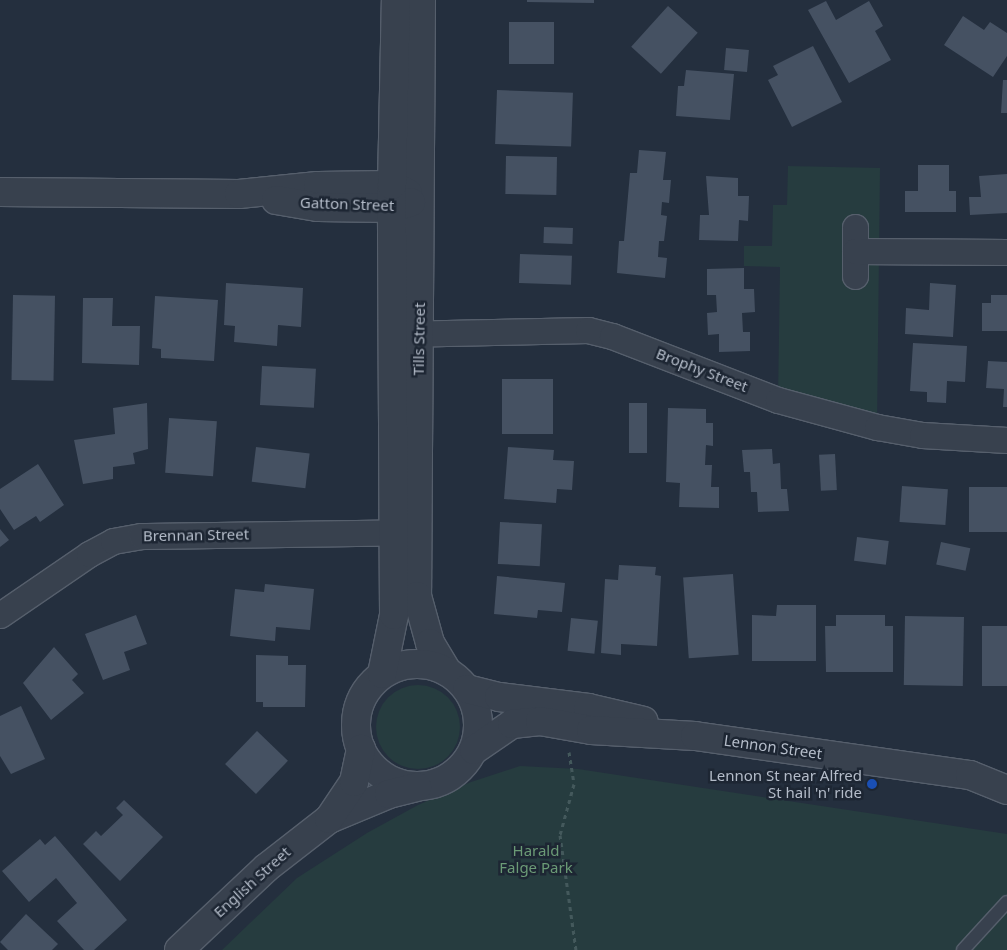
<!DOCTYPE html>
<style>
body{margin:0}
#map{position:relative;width:1007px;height:950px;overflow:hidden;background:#242f3e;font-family:"Noto Sans",sans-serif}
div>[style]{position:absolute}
.green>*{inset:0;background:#263c3f}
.round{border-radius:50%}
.building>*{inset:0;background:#455162;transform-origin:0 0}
.path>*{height:3px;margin-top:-1.5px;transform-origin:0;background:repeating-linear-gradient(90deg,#44595c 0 4px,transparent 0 8px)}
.roads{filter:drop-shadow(1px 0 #565f6c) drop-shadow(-1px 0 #565f6c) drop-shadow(0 1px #565f6c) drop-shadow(0 -1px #565f6c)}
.service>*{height:12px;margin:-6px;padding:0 6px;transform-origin:6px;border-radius:6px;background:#38414e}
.minor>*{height:25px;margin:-12.5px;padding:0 12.5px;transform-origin:12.5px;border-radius:12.5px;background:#38414e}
.tertiary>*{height:28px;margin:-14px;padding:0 14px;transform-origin:14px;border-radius:14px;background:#38414e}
.tertiary>.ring{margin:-14px;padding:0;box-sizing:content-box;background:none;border:28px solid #38414e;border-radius:50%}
.dots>*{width:14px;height:14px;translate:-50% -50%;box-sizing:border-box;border:2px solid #1d2633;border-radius:50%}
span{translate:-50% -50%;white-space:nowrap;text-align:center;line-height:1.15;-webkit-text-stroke:5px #1d2633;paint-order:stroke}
.street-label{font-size:15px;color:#b4bcc9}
.poi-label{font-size:15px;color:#b4bcc9}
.right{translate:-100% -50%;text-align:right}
.park-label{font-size:15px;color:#6b9a76}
</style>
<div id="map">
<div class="green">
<i style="clip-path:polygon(788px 166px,880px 168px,877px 427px,778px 400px,780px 267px,744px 266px,744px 246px,772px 246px,773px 205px,787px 205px)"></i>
<i class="round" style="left:376px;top:685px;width:84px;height:84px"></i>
<i style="clip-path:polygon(520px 766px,578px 769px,1007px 834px,1007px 950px,222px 950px,297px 878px,367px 833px,418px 805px,471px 782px)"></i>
</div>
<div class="building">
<i style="clip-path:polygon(527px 0,594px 0,594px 3px,527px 2px)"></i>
<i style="clip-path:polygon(826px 1px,836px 20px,869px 1px,883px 26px,875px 31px,891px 60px,849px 83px,808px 10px)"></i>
<i style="left:668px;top:6px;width:40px;height:55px;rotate:42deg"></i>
<i style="clip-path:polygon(963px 16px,984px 30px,990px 22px,1007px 33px,1007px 56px,993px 77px,944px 45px)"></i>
<i style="left:509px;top:22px;width:45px;height:42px"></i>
<i style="clip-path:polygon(813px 46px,842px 102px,792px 127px,768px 80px,778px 75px,773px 66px)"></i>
<i style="left:726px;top:48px;width:23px;height:22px;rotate:5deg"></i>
<i style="clip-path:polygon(686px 70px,734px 74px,730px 120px,676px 116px,678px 86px,684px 86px)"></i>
<i style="clip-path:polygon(1003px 80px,1007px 80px,1007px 113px,1001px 113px)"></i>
<i style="left:497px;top:90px;width:76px;height:54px;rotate:2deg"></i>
<i style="clip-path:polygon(639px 150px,666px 152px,663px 180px,671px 180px,669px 203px,662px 202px,661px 215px,667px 216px,664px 241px,659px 241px,658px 257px,667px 258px,665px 278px,617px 273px,619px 241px,624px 241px,630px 173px,637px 173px)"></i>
<i style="left:506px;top:156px;width:51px;height:38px;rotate:1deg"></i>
<i style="clip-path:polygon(918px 165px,949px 165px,949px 191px,956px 191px,956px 212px,905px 212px,905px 191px,918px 191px)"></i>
<i style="clip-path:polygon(1007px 174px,1007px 213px,970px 215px,969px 197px,981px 197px,979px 176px)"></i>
<i style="clip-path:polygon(706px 176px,738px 178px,738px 196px,749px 196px,748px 221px,739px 220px,738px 241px,699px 240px,700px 215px,709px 215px)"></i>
<i style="left:544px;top:227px;width:29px;height:16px;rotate:2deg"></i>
<i style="left:520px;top:254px;width:52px;height:29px;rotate:2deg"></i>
<i style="clip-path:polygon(744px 268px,744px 289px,754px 289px,755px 312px,742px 313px,743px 332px,750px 332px,750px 351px,719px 352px,719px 334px,708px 335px,707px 313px,717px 312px,716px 295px,707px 295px,707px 269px)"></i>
<i style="clip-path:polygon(226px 283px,303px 288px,301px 327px,278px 325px,277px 346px,234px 342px,235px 326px,224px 325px)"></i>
<i style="clip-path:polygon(930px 283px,956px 285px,953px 337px,905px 334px,906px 308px,929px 310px)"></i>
<i style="left:13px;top:295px;width:42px;height:85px;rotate:1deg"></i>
<i style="clip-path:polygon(991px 295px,1007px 295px,1007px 331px,982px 331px,982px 303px,991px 303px)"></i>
<i style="clip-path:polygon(155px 296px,218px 300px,214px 361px,161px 358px,161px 349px,152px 348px)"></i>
<i style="clip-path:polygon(83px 298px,113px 298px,112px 326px,140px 326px,139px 365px,82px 363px)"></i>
<i style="clip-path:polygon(913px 343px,967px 346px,965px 382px,947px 381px,946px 403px,927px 402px,927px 392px,910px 391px)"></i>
<i style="clip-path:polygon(988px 361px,1007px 362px,1007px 407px,1003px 407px,1004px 389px,986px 388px)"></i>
<i style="left:262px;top:366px;width:54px;height:39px;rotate:3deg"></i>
<i style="left:502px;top:379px;width:51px;height:55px"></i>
<i style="clip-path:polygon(147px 403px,148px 449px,133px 453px,135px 464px,113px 467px,113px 479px,83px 484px,74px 440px,115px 434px,113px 408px)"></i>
<i style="left:647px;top:403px;width:50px;height:18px;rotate:90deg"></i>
<i style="clip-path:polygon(668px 408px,706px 409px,706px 423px,713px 423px,713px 446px,706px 445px,705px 465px,712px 465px,711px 487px,719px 487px,719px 508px,679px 507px,680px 483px,666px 482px)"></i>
<i style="left:169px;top:418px;width:48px;height:55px;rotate:4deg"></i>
<i style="left:256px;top:447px;width:54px;height:35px;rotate:7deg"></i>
<i style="clip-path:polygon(508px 447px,554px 450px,553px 460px,574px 461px,572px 490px,557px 489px,556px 503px,504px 499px)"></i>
<i style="clip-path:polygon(772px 449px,773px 464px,780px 463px,781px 489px,787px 489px,789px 511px,758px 512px,757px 492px,751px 492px,750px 472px,744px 472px,742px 450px)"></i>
<i style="left:835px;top:454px;width:36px;height:16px;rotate:87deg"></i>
<i style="clip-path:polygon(38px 464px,64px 505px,40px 522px,36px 516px,14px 530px,0 509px,0 489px)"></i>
<i style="left:902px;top:486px;width:46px;height:36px;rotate:4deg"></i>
<i style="left:969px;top:487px;width:38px;height:45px"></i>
<i style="left:500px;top:522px;width:42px;height:42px;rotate:3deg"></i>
<i style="clip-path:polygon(0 529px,9px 540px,0 547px)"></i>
<i style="left:857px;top:537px;width:32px;height:24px;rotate:7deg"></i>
<i style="left:941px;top:542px;width:30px;height:23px;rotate:12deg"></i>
<i style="clip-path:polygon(619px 565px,656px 567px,655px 575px,661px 576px,657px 646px,621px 644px,621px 655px,601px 653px,605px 579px,618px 580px)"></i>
<i style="left:733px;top:574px;width:81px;height:50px;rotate:86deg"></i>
<i style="clip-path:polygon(497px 576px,565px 583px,562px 612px,538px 610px,537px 618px,494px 614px)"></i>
<i style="clip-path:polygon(265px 584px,314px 589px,310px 630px,276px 627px,275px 641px,230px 636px,235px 589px,264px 592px)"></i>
<i style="clip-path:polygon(777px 605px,816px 605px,816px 661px,752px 661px,752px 615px,776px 616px)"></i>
<i style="clip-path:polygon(136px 615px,147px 644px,124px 652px,130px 670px,103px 680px,85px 634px)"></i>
<i style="clip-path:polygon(836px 615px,885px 615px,885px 626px,893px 626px,893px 672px,826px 672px,825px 626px,836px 626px)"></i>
<i style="left:905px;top:616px;width:59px;height:69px;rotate:1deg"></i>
<i style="left:571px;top:618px;width:27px;height:33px;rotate:6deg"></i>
<i style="left:982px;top:626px;width:25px;height:60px"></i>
<i style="clip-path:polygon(54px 647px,78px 674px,72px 680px,84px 693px,51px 720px,23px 683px)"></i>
<i style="clip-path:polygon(256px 655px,288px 656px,288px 665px,306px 665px,305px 707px,263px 707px,263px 702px,256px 702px)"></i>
<i style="clip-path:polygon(21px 706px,45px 759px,11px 774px,0 756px,0 716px)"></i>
<i style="left:257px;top:731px;width:43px;height:46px;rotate:44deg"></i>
<i style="clip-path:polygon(124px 800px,163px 837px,120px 881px,83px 844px,96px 831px,101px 836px,123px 815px,116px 808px)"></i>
<i style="clip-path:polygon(55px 836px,127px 920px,94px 950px,84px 950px,57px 921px,77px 903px,56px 878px,29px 902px,2px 871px,40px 839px,45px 845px)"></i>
<i style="clip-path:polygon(26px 914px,58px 944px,52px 950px,8px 950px,0 942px)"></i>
</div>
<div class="path">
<i style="left:569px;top:752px;width:32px;rotate:81deg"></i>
<i style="left:574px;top:784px;width:53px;rotate:105.4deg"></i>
<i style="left:560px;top:835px;width:116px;rotate:82.1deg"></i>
</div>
<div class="roads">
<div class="service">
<i style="left:963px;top:950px;width:65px;rotate:-47.5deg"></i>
</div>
<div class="minor">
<i style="left:855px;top:251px;width:24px;rotate:-90deg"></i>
<i style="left:855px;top:276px;width:25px;rotate:-90deg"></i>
<i style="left:855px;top:251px;width:152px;rotate:0.4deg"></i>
<i style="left:399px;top:334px;width:189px;rotate:-1.2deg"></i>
<i style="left:588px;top:330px;width:25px;rotate:14deg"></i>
<i style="left:612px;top:336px;width:178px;rotate:21.1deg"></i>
<i style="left:778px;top:400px;width:103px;rotate:15.3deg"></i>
<i style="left:877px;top:427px;width:46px;rotate:10.1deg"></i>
<i style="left:922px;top:435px;width:85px;rotate:3.4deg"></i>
<i style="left:0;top:615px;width:108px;rotate:-34.4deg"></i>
<i style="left:89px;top:554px;width:27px;rotate:-28deg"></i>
<i style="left:113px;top:541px;width:28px;rotate:-10deg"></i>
<i style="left:141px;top:536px;width:272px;rotate:-0.8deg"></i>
</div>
<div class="tertiary">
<i style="left:421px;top:0;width:596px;rotate:90.38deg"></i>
<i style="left:417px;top:596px;width:49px;rotate:74.5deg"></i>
<i style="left:430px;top:643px;width:33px;rotate:59deg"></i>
<i style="left:0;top:192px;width:239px;rotate:0.5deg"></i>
<i style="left:239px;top:194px;width:79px;rotate:-5.8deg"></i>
<i style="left:318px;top:186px;width:74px;rotate:-0.8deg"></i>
<i style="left:392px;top:185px;width:18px;rotate:27deg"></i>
<i style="left:276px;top:200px;width:43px;rotate:9.5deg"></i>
<i style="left:318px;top:207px;width:75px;rotate:0.8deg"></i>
<i style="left:393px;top:208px;width:19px;rotate:-18deg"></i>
<i class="ring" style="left:356px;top:664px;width:94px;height:94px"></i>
<i style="left:382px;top:674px;width:60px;rotate:-78.5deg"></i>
<i style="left:394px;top:615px;width:430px;rotate:-90.3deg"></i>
<i style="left:392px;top:185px;width:185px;rotate:-88.8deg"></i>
<i style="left:467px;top:689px;width:33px;rotate:14deg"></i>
<i style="left:499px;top:697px;width:90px;rotate:7deg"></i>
<i style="left:588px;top:708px;width:57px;rotate:13.1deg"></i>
<i style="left:474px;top:750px;width:46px;rotate:-34.4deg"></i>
<i style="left:512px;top:724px;width:28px;rotate:-6deg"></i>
<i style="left:540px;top:721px;width:52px;rotate:10deg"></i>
<i style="left:591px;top:730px;width:104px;rotate:3.3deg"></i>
<i style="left:695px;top:736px;width:278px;rotate:8.1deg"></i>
<i style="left:970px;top:775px;width:40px;rotate:22deg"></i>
<i style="left:329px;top:819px;width:65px;rotate:-22.6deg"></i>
<i style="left:389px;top:794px;width:29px;rotate:-14deg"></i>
<i style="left:179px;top:950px;width:120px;rotate:-43.3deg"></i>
<i style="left:266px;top:868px;width:80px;rotate:-37.9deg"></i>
<i style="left:329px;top:819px;width:45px;rotate:-56deg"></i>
<i style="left:354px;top:782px;width:34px;rotate:-78deg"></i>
</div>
</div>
<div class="dots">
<i style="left:872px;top:784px;background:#1a4fb4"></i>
</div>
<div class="street-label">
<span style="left:347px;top:204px;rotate:2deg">Gatton Street</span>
<span style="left:419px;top:339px;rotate:-89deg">Tills Street</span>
<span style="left:702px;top:370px;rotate:21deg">Brophy Street</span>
<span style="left:196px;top:535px;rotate:-1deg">Brennan Street</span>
<span style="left:773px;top:747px;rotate:8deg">Lennon Street</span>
<span style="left:252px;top:882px;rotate:-42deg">English Street</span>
</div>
<div class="poi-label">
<span class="right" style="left:862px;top:784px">Lennon St near Alfred<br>St hail 'n' ride</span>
</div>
<div class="park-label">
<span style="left:536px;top:859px">Harald<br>Falge Park</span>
</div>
</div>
